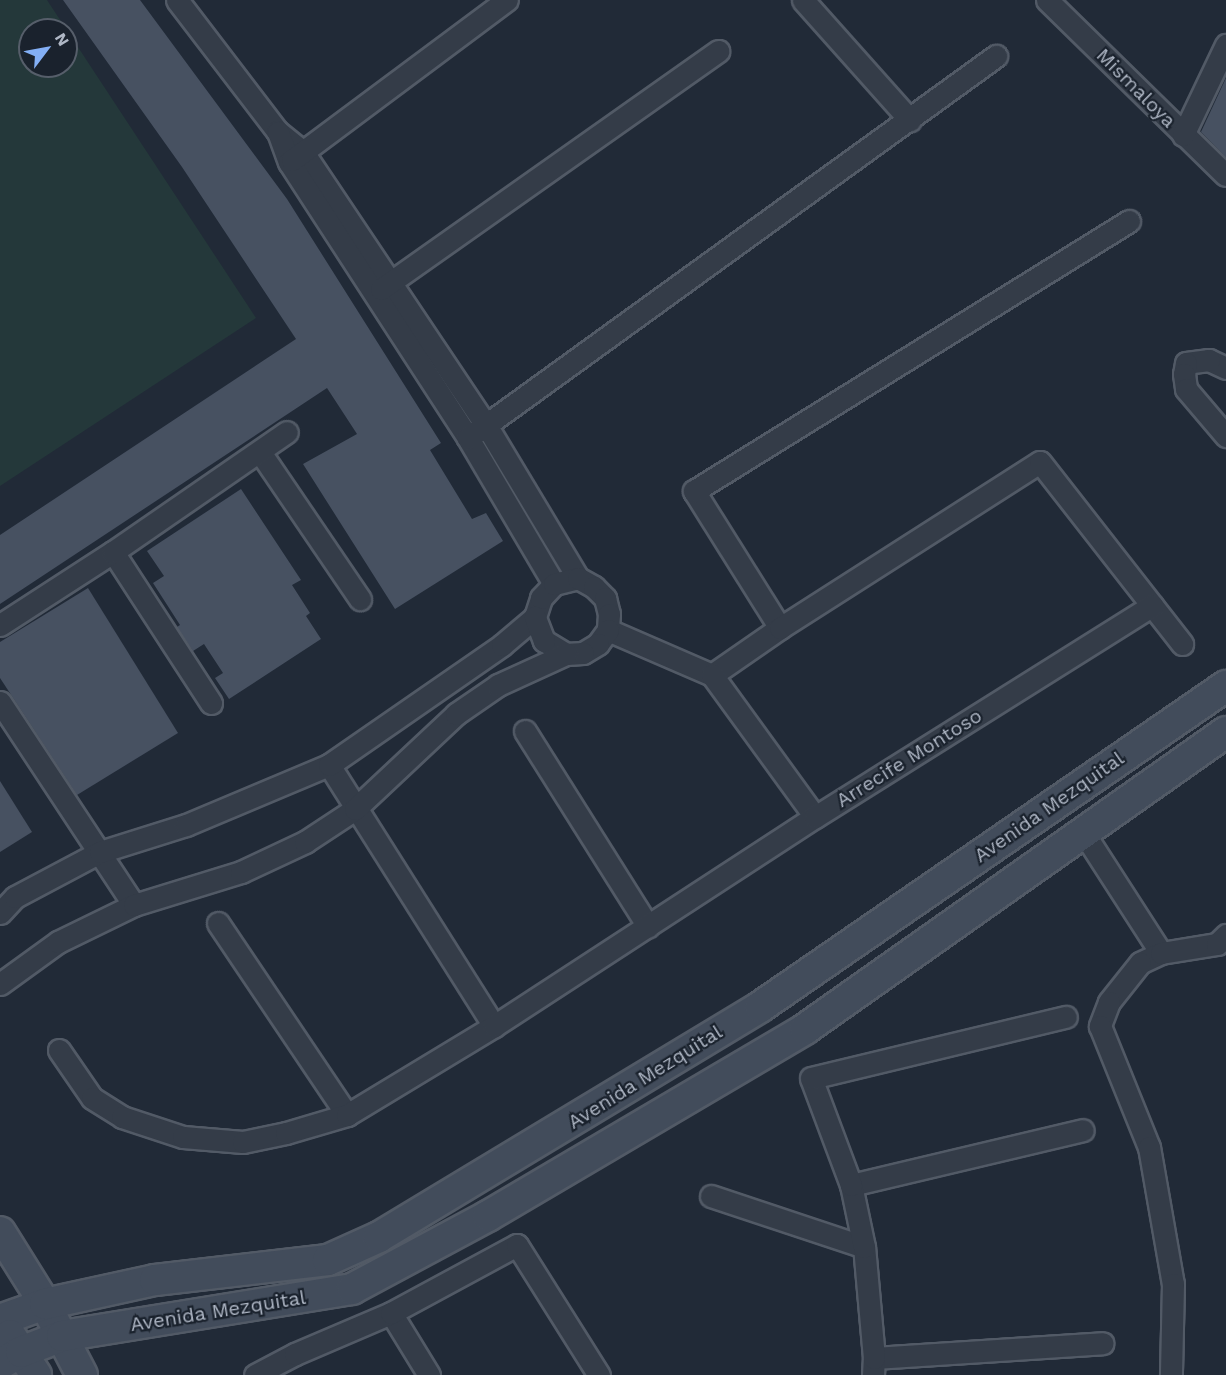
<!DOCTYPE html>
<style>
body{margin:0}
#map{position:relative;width:1226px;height:1375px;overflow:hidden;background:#212a37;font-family:"Work Sans",sans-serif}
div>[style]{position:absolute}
.green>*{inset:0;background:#24383a}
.building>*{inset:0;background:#475161}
.roads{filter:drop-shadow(2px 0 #525a66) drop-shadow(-2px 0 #525a66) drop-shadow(0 2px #525a66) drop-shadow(0 -2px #525a66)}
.street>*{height:21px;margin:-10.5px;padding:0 10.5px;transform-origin:10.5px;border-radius:10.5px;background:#343c48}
.secondary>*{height:30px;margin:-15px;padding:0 15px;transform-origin:15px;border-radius:15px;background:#424c5b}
span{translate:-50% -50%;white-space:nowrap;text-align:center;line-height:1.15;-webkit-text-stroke:4.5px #1a222d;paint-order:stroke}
.street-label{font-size:20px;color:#afb7c5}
.north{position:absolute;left:18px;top:18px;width:60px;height:60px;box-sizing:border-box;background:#1a222d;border:2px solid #565e6a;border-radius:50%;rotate:58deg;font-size:16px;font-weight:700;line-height:24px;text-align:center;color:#afb7c5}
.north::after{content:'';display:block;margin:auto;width:21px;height:27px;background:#83aff5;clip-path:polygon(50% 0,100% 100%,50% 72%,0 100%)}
</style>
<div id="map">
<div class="green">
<i style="clip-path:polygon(evenodd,0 0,47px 0,256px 318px,0 486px,0 0,30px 30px,66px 30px,66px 66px,30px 66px,30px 30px)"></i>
</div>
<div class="building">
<i style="clip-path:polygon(63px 0,140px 0,287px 199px,441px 443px,430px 450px,472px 519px,486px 513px,503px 541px,395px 609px,303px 464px,357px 434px,327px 388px,0 604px,0 535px,296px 339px,182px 167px)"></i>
<i style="clip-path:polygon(1226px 78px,1226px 157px,1201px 132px)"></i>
<i style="clip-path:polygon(241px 489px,301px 580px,292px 585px,310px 613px,306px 616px,321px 639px,229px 699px,215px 678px,223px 673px,204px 644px,193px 651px,177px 627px,180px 625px,153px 583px,164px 576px,147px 551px)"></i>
<i style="clip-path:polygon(88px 588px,178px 733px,77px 795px,0 678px,0 642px)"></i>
<i style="clip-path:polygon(0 781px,32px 832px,0 852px)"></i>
</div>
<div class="roads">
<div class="street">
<i style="left:177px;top:0;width:165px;rotate:52.6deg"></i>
<i style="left:277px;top:131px;width:33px;rotate:39deg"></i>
<i style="left:303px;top:152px;width:329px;rotate:56.2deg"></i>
<i style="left:486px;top:425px;width:179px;rotate:59deg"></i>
<i style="left:803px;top:0;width:161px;rotate:48.3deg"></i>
<i style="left:1047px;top:0;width:250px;rotate:44.4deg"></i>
<i style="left:278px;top:132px;width:32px;rotate:70deg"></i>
<i style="left:289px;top:162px;width:329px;rotate:57deg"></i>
<i style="left:468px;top:438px;width:169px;rotate:59.5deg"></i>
<i style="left:1183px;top:135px;width:100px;rotate:-64.5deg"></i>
<i style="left:292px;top:160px;width:268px;rotate:-36.7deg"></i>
<i style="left:381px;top:289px;width:413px;rotate:-35.2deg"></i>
<i style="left:1226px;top:368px;width:19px;rotate:-155deg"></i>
<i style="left:1209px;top:360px;width:23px;rotate:173deg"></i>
<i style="left:1186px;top:363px;width:11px;rotate:100deg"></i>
<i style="left:1184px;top:374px;width:15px;rotate:82deg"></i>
<i style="left:1186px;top:389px;width:62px;rotate:49.6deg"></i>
<i style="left:468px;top:438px;width:652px;rotate:-35.89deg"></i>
<i style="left:260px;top:452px;width:178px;rotate:55.8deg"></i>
<i style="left:113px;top:552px;width:180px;rotate:57deg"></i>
<i style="left:0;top:625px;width:135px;rotate:-32.9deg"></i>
<i style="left:113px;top:552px;width:211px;rotate:-34.6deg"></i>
<i style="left:780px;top:628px;width:162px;rotate:-122.1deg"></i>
<i style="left:694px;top:491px;width:512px;rotate:-31.83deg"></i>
<i style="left:608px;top:630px;width:113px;rotate:23.4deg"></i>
<i style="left:712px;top:675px;width:83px;rotate:-34.7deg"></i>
<i style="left:780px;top:628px;width:308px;rotate:-32.6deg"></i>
<i style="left:1040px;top:462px;width:231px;rotate:52deg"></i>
<i style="left:712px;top:675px;width:175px;rotate:54deg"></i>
<i style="left:0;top:702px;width:243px;rotate:56.6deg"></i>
<i style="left:525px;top:731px;width:231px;rotate:57.8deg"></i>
<i style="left:329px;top:765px;width:309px;rotate:57.7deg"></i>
<i style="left:1083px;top:832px;width:144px;rotate:57.2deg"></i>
<i style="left:1161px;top:953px;width:23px;rotate:155deg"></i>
<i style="left:1140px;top:963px;width:50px;rotate:128.5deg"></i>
<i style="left:1109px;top:1002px;width:26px;rotate:111deg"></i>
<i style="left:1100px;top:1026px;width:131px;rotate:68deg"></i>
<i style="left:1149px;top:1147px;width:139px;rotate:80.1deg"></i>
<i style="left:1173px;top:1284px;width:91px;rotate:91.3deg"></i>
<i style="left:0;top:913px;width:22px;rotate:-47deg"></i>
<i style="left:15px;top:897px;width:96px;rotate:-27.9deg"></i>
<i style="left:100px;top:852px;width:90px;rotate:-17.4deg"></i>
<i style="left:186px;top:825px;width:155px;rotate:-22.8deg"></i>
<i style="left:329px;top:765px;width:211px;rotate:-34.7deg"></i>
<i style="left:502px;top:645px;width:43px;rotate:-40.3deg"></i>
<i style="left:535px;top:617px;width:20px;rotate:-72deg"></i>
<i style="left:541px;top:598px;width:19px;rotate:-47deg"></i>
<i style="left:554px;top:584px;width:25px;rotate:-14deg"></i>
<i style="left:578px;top:578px;width:18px;rotate:29deg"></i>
<i style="left:594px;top:587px;width:16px;rotate:45deg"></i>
<i style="left:605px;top:598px;width:16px;rotate:76deg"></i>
<i style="left:609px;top:614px;width:16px;rotate:94deg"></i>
<i style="left:608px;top:630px;width:17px;rotate:126deg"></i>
<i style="left:598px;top:644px;width:17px;rotate:149deg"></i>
<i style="left:583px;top:653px;width:17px;rotate:177deg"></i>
<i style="left:566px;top:654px;width:26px;rotate:-149deg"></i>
<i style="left:544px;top:641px;width:26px;rotate:-111deg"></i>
<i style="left:218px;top:923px;width:231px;rotate:56.1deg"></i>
<i style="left:1161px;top:953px;width:57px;rotate:-9.1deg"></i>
<i style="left:1217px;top:944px;width:13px;rotate:-45deg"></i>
<i style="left:0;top:984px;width:72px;rotate:-35.9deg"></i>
<i style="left:58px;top:942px;width:85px;rotate:-26deg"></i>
<i style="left:134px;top:905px;width:112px;rotate:-17.1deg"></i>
<i style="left:241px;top:872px;width:71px;rotate:-25.1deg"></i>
<i style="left:305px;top:842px;width:60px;rotate:-33.4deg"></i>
<i style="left:355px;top:809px;width:139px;rotate:-43.2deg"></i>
<i style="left:456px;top:714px;width:51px;rotate:-34.6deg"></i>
<i style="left:498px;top:685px;width:75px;rotate:-24.5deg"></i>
<i style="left:59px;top:1050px;width:58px;rotate:55.5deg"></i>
<i style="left:92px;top:1098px;width:36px;rotate:32deg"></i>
<i style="left:122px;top:1117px;width:64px;rotate:18.2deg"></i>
<i style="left:183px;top:1137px;width:60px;rotate:4.8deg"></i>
<i style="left:243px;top:1142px;width:44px;rotate:-11.8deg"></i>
<i style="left:286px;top:1133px;width:64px;rotate:-16.4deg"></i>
<i style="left:347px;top:1115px;width:172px;rotate:-31.2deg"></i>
<i style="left:494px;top:1026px;width:383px;rotate:-33.1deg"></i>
<i style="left:815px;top:817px;width:398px;rotate:-32.1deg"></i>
<i style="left:851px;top:1185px;width:238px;rotate:-13.3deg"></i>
<i style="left:711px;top:1196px;width:161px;rotate:18.4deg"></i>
<i style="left:391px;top:1313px;width:73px;rotate:58.5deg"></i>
<i style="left:874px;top:1358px;width:229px;rotate:-3.7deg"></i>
<i style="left:255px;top:1375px;width:45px;rotate:-27.7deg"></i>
<i style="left:295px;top:1354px;width:104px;rotate:-23.1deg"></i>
<i style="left:391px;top:1313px;width:143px;rotate:-28.4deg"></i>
<i style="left:517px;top:1245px;width:154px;rotate:57.8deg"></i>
<i style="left:873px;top:1375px;width:17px;rotate:-87deg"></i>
<i style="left:874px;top:1358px;width:111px;rotate:-95.1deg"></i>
<i style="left:864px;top:1247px;width:63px;rotate:-101.8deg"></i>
<i style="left:851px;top:1185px;width:114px;rotate:-110.5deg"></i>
<i style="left:811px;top:1078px;width:262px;rotate:-13.5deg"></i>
</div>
<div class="secondary">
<i style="left:0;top:1232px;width:85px;rotate:58deg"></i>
<i style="left:45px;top:1304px;width:80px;rotate:62.5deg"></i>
<i style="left:0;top:1320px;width:48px;rotate:-19.6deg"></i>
<i style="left:45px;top:1304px;width:113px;rotate:-12.3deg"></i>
<i style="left:155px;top:1280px;width:174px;rotate:-6.6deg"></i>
<i style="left:328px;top:1260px;width:56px;rotate:-24.3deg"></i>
<i style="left:379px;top:1237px;width:445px;rotate:-31.1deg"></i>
<i style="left:760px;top:1007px;width:566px;rotate:-34.56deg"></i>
<i style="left:10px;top:1335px;width:48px;rotate:57deg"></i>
<i style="left:0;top:1364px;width:24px;rotate:-30deg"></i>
<i style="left:21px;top:1352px;width:44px;rotate:-21.3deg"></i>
<i style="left:62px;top:1336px;width:294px;rotate:-9.2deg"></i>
<i style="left:352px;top:1289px;width:154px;rotate:-28.2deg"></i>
<i style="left:488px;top:1216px;width:368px;rotate:-30.5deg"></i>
<i style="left:805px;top:1029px;width:515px;rotate:-35.2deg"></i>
</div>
</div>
<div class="street-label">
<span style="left:1136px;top:88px;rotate:45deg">Mismaloya</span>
<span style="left:909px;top:758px;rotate:-32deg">Arrecife Montoso</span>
<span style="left:1049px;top:807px;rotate:-35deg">Avenida Mezquital</span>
<span style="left:645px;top:1077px;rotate:-32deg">Avenida Mezquital</span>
<span style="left:218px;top:1311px;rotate:-9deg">Avenida Mezquital</span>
</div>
<div class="north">N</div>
</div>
